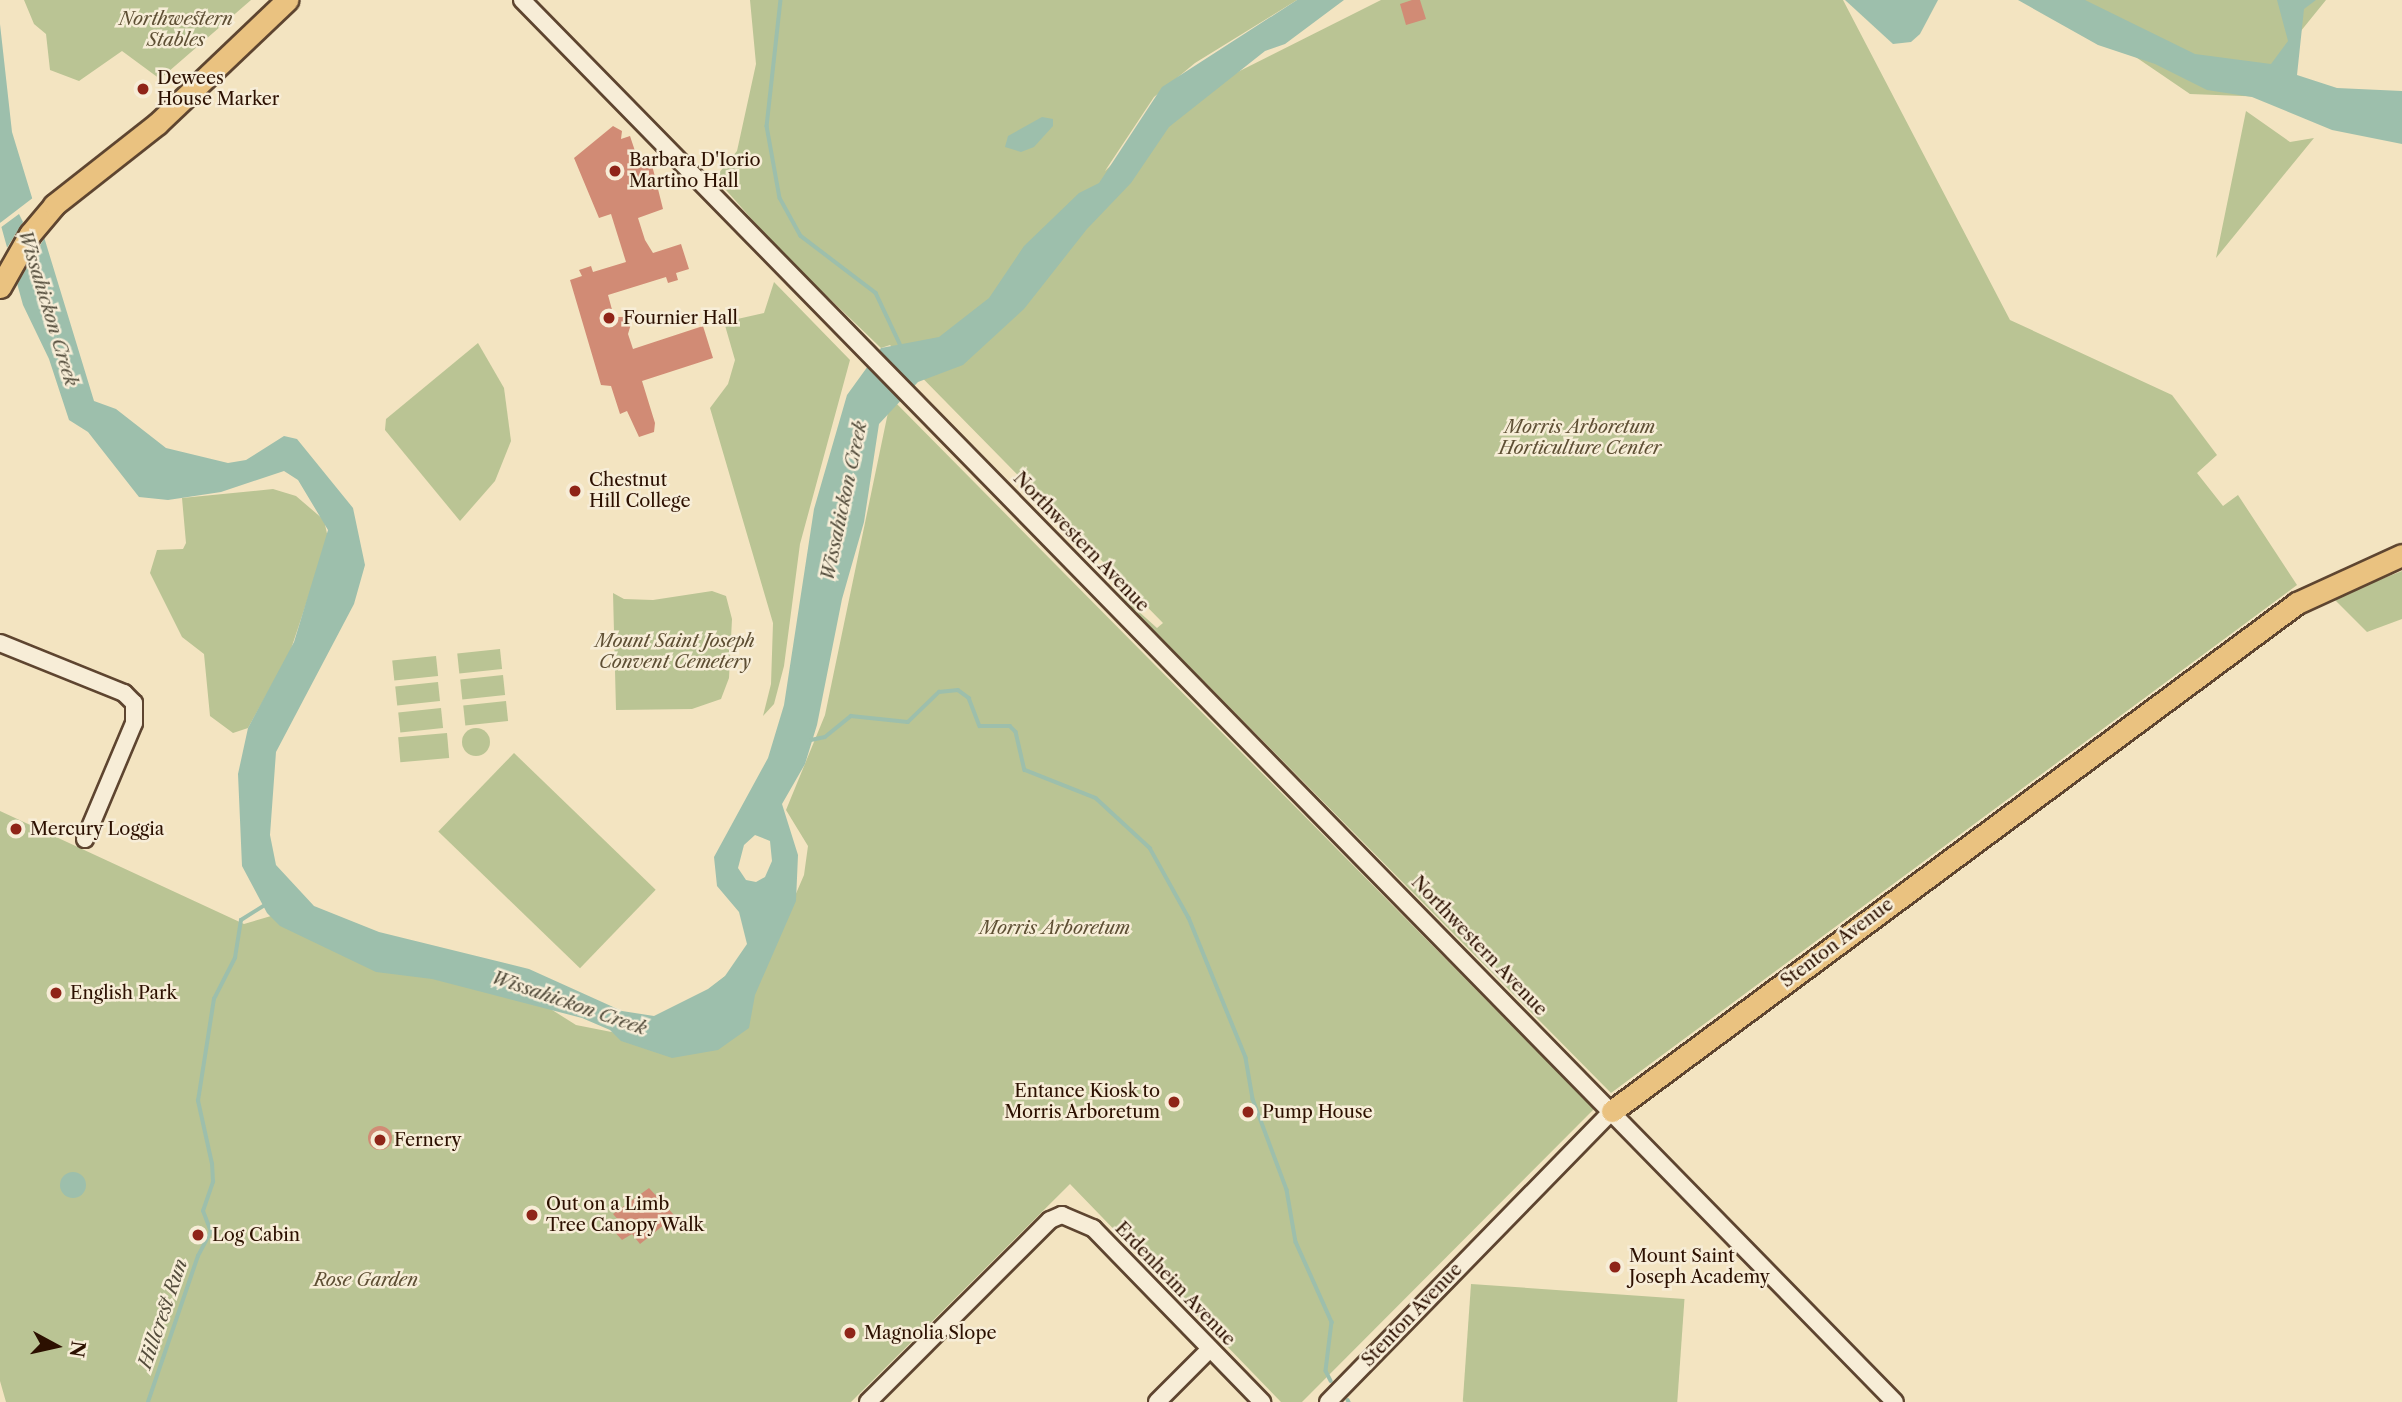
<!DOCTYPE html>
<style>
body{margin:0}
#map{position:relative;width:2402px;height:1402px;overflow:hidden;background:#f3e4c1;font-family:"Libre Caslon Text",serif}
div>[style]{position:absolute}
.green>*{inset:0;background:#bac494;transform-origin:0 0}
.round{border-radius:50%}
.water>*{inset:0;background:#9dbfac}
.pier>*{inset:0;background:#f3e4c1}
.stream>*{height:3.5px;margin:-1.75px;padding:0 1.75px;transform-origin:1.75px;border-radius:1.75px;background:#9dbfac}
.building>*{inset:0;background:#d18b75}
.roads{filter:drop-shadow(2px 0 #5e4530) drop-shadow(-2px 0 #5e4530) drop-shadow(0 2px #5e4530) drop-shadow(0 -2px #5e4530)}
.minor>*{height:16px;margin:-8px;padding:0 8px;transform-origin:8px;border-radius:8px;background:#f7edd7}
.major>*{height:21px;margin:-10.5px;padding:0 10.5px;transform-origin:10.5px;border-radius:10.5px;background:#eac280}
.dots>*{width:19px;height:19px;translate:-50% -50%;box-sizing:border-box;border:4px solid #f7edd7;border-radius:50%}
span{translate:-50% -50%;white-space:nowrap;text-align:center;line-height:1.15;-webkit-text-stroke:5px #f7edd7;paint-order:stroke}
.park-label{font-size:18px;color:#5e4f34;font-style:italic}
.poi-label{font-size:18px;color:#2c1000}
.left{translate:0 -50%;text-align:left}
.right{translate:-100% -50%;text-align:right}
.street-label{font-size:18px;color:#2c1000}
.water-label{font-size:19px;color:#544d3c;font-style:italic}
.north{position:absolute;left:21px;top:1311px;width:70px;height:70px;-webkit-text-stroke:5px #f7edd7;paint-order:stroke;rotate:98deg;font-size:19px;font-weight:700;line-height:28px;text-align:center;color:#2c1000}
.north::after{content:'';display:block;margin:auto;width:24px;height:32px;background:#2c1000;clip-path:polygon(50% 0,100% 100%,50% 72%,0 100%)}
</style>
<div id="map">
<div class="green">
<i style="clip-path:polygon(24px 0,251px 0,160px 79px,122px 51px,79px 81px,50px 70px,46px 34px,34px 24px)"></i>
<i style="clip-path:polygon(750px 0,1297px 0,1195px 63px,1154px 97px,1105px 171px,1176px 103px,1381px 0,1843px 0,2010px 320px,2172px 395px,2217px 455px,2197px 473px,2223px 506px,2238px 495px,2297px 585px,1611px 1093px,1106px 582px,1157px 628px,1163px 623px,890px 345px,881px 348px,779px 250px,726px 190px,718px 174px,737px 151px,756px 64px)"></i>
<i style="clip-path:polygon(2052px 0,2326px 0,2296px 37px,2296px 98px,2190px 94px)"></i>
<i style="clip-path:polygon(2246px 111px,2290px 142px,2314px 138px,2216px 258px)"></i>
<i style="clip-path:polygon(774px 282px,850px 360px,800px 544px,784px 666px,774px 704px,763px 716px,771px 684px,773px 623px,710px 408px,728px 384px,735px 360px,724px 322px,764px 313px)"></i>
<i style="clip-path:polygon(478px 343px,504px 388px,511px 441px,495px 481px,460px 521px,385px 430px,386px 419px)"></i>
<i style="clip-path:polygon(891px 398px,1594px 1109px,1302px 1402px,1281px 1402px,1070px 1184px,851px 1402px,6px 1402px,0 1381px,0 811px,244px 924px,271px 916px,503px 979px,576px 1025px,647px 1039px,779px 933px,804px 875px,808px 846px,786px 810px,825px 715px)"></i>
<i style="clip-path:polygon(273px 489px,296px 496px,324px 520px,328px 538px,290px 652px,248px 728px,233px 733px,210px 716px,204px 654px,182px 637px,150px 573px,157px 550px,183px 549px,186px 543px,182px 498px)"></i>
<i style="clip-path:polygon(2402px 571px,2402px 619px,2367px 632px,2333px 598px)"></i>
<i style="clip-path:polygon(712px 591px,726px 596px,732px 619px,729px 678px,721px 699px,692px 709px,616px 710px,613px 593px,624px 599px,653px 600px)"></i>
<i style="left:500px;top:649px;width:20px;height:43px;rotate:84deg"></i>
<i style="left:436px;top:656px;width:20px;height:44px;rotate:84deg"></i>
<i style="left:503px;top:675px;width:20px;height:43px;rotate:84deg"></i>
<i style="left:438px;top:682px;width:19px;height:43px;rotate:84deg"></i>
<i style="left:506px;top:701px;width:20px;height:43px;rotate:84deg"></i>
<i style="left:441px;top:708px;width:20px;height:43px;rotate:84deg"></i>
<i class="round" style="left:462px;top:728px;width:28px;height:28px"></i>
<i style="left:447px;top:733px;width:25px;height:49px;rotate:85deg"></i>
<i style="left:514px;top:753px;width:197px;height:109px;rotate:44deg"></i>
<i style="left:1471px;top:1284px;width:214px;height:118px;rotate:4deg"></i>
</div>
<div class="water">
<i style="clip-path:polygon(evenodd,1297px 0,1344px 0,1285px 44px,1265px 51px,1169px 127px,1131px 183px,1087px 229px,1024px 309px,963px 365px,918px 382px,879px 424px,864px 522px,842px 599px,817px 725px,805px 764px,782px 804px,798px 855px,796px 901px,755px 995px,749px 1028px,718px 1050px,672px 1058px,621px 1041px,610px 1030px,582px 1018px,432px 979px,376px 972px,280px 926px,267px 913px,242px 866px,238px 774px,248px 728px,294px 642px,328px 530px,298px 480px,284px 471px,221px 492px,168px 500px,139px 497px,88px 432px,69px 420px,49px 359px,23px 305px,0 222px,0 24px,12px 132px,94px 401px,116px 409px,166px 448px,228px 463px,246px 460px,284px 436px,297px 439px,353px 508px,365px 565px,354px 604px,276px 752px,270px 835px,276px 865px,314px 906px,379px 932px,529px 969px,622px 1011px,654px 1016px,708px 989px,725px 976px,747px 944px,739px 912px,717px 886px,714px 857px,768px 758px,784px 705px,814px 509px,847px 395px,881px 348px,939px 337px,989px 298px,1024px 246px,1079px 193px,1099px 183px,1162px 87px,1297px 0,755px 835px,770px 841px,772px 861px,765px 877px,756px 882px,746px 880px,738px 868px,744px 845px,755px 835px)"></i>
<i style="clip-path:polygon(1845px 0,1938px 0,1920px 34px,1911px 42px,1893px 44px)"></i>
<i style="clip-path:polygon(2018px 0,2085px 0,2195px 54px,2271px 64px,2288px 41px,2277px 0,2316px 0,2304px 9px,2297px 75px,2337px 88px,2402px 91px,2402px 144px,2332px 130px,2252px 97px,2207px 90px,2155px 64px,2098px 45px)"></i>
<i style="clip-path:polygon(1042px 117px,1053px 119px,1053px 126px,1034px 147px,1021px 152px,1005px 147px,1008px 136px)"></i>
<i class="round" style="left:60px;top:1172px;width:26px;height:26px"></i>
</div>
<div class="pier">
<i style="clip-path:polygon(34px 197px,45px 237px,15px 288px,5px 251px,23px 222px,19px 214px,0 228px,0 223px)"></i>
</div>
<div class="stream">
<i style="left:781px;top:0;width:127px;rotate:96.3deg"></i>
<i style="left:767px;top:126px;width:73px;rotate:79.8deg"></i>
<i style="left:780px;top:198px;width:43px;rotate:61.1deg"></i>
<i style="left:801px;top:236px;width:94px;rotate:37.2deg"></i>
<i style="left:876px;top:293px;width:59px;rotate:64.7deg"></i>
<i style="left:811px;top:740px;width:14px;rotate:-12deg"></i>
<i style="left:825px;top:737px;width:33px;rotate:-39deg"></i>
<i style="left:851px;top:716px;width:57px;rotate:6deg"></i>
<i style="left:908px;top:722px;width:43px;rotate:-44.1deg"></i>
<i style="left:939px;top:692px;width:19px;rotate:-6deg"></i>
<i style="left:958px;top:690px;width:14px;rotate:36deg"></i>
<i style="left:969px;top:698px;width:30px;rotate:69deg"></i>
<i style="left:980px;top:726px;width:30px"></i>
<i style="left:1010px;top:726px;width:8px;rotate:45deg"></i>
<i style="left:1016px;top:732px;width:39px;rotate:77deg"></i>
<i style="left:1025px;top:770px;width:76px;rotate:21.5deg"></i>
<i style="left:1096px;top:798px;width:74px;rotate:42.8deg"></i>
<i style="left:1150px;top:848px;width:80px;rotate:60.9deg"></i>
<i style="left:1189px;top:918px;width:151px;rotate:67.8deg"></i>
<i style="left:1246px;top:1058px;width:42px;rotate:80.3deg"></i>
<i style="left:1253px;top:1099px;width:97px;rotate:69.5deg"></i>
<i style="left:1287px;top:1190px;width:53px;rotate:80.2deg"></i>
<i style="left:1296px;top:1242px;width:88px;rotate:65.8deg"></i>
<i style="left:1332px;top:1322px;width:49px;rotate:97deg"></i>
<i style="left:1326px;top:1371px;width:11px;rotate:63deg"></i>
<i style="left:1348px;top:1400px;width:2px;rotate:63deg"></i>
<i style="left:148px;top:1402px;width:154px;rotate:-71.1deg"></i>
<i style="left:198px;top:1256px;width:27px;rotate:-62deg"></i>
<i style="left:211px;top:1232px;width:22px;rotate:-111deg"></i>
<i style="left:203px;top:1211px;width:31px;rotate:-71deg"></i>
<i style="left:213px;top:1182px;width:18px;rotate:-93deg"></i>
<i style="left:212px;top:1164px;width:65px;rotate:-102.5deg"></i>
<i style="left:198px;top:1101px;width:103px;rotate:-81.1deg"></i>
<i style="left:214px;top:999px;width:46px;rotate:-62.9deg"></i>
<i style="left:235px;top:958px;width:38px;rotate:-81deg"></i>
<i style="left:241px;top:920px;width:28px;rotate:-32deg"></i>
</div>
<div class="building">
<i style="clip-path:polygon(1412px 0,1420px 0,1426px 19px,1406px 25px,1400px 4px)"></i>
<i style="clip-path:polygon(613px 126px,622px 131px,621px 139px,630px 136px,636px 154px,650px 156px,652px 165px,663px 209px,638px 218px,645px 240px,653px 253px,681px 244px,689px 269px,676px 273px,678px 280px,668px 283px,666px 277px,608px 295px,614px 317px,633px 317px,628px 334px,633px 349px,703px 326px,713px 358px,642px 381px,655px 423px,654px 432px,639px 437px,627px 411px,620px 414px,611px 386px,601px 385px,570px 280px,582px 276px,579px 270px,591px 266px,593px 272px,626px 262px,611px 214px,599px 218px,574px 158px)"></i>
<i class="round" style="left:368px;top:1126px;width:24px;height:24px"></i>
<i style="clip-path:polygon(649px 1188px,675px 1216px,640px 1244px,632px 1234px,622px 1240px,613px 1230px,620px 1222px,613px 1214px)"></i>
</div>
<div class="roads">
<div class="minor">
<i style="left:522px;top:0;width:1962px;rotate:45.6deg"></i>
<i style="left:0;top:643px;width:134px;rotate:22deg"></i>
<i style="left:124px;top:693px;width:14px;rotate:45deg"></i>
<i style="left:134px;top:703px;width:20px;rotate:90deg"></i>
<i style="left:134px;top:723px;width:126px;rotate:112.9deg"></i>
<i style="left:868px;top:1402px;width:257px;rotate:-45deg"></i>
<i style="left:1050px;top:1220px;width:13px;rotate:-23deg"></i>
<i style="left:1062px;top:1215px;width:34px;rotate:23deg"></i>
<i style="left:1093px;top:1228px;width:243px;rotate:45.8deg"></i>
<i style="left:1157px;top:1402px;width:75px;rotate:-45deg"></i>
<i style="left:1328px;top:1402px;width:407px;rotate:-45.7deg"></i>
</div>
<div class="major">
<i style="left:0;top:287px;width:61px;rotate:-60.5deg"></i>
<i style="left:30px;top:234px;width:38px;rotate:-50deg"></i>
<i style="left:54px;top:205px;width:131px;rotate:-38.2deg"></i>
<i style="left:157px;top:124px;width:180px;rotate:-43.6deg"></i>
<i style="left:1612px;top:1111px;width:853px;rotate:-36.56deg"></i>
<i style="left:2297px;top:603px;width:115px;rotate:-24.6deg"></i>
</div>
</div>
<div class="dots">
<i style="left:143px;top:89px;background:#8f2418"></i>
<i style="left:615px;top:171px;background:#8f2418"></i>
<i style="left:609px;top:318px;background:#8f2418"></i>
<i style="left:575px;top:491px;background:#8f2418"></i>
<i style="left:16px;top:829px;background:#8f2418"></i>
<i style="left:56px;top:993px;background:#8f2418"></i>
<i style="left:1174px;top:1102px;background:#8f2418"></i>
<i style="left:1248px;top:1112px;background:#8f2418"></i>
<i style="left:380px;top:1140px;background:#8f2418"></i>
<i style="left:532px;top:1215px;background:#8f2418"></i>
<i style="left:198px;top:1235px;background:#8f2418"></i>
<i style="left:1615px;top:1267px;background:#8f2418"></i>
<i style="left:850px;top:1333px;background:#8f2418"></i>
</div>
<div class="park-label">
<span style="left:176px;top:30px">Northwestern<br>Stables</span>
<span style="left:1580px;top:438px">Morris Arboretum<br>Horticulture Center</span>
<span style="left:675px;top:652px">Mount Saint Joseph<br>Convent Cemetery</span>
<span style="left:1055px;top:928px">Morris Arboretum</span>
<span style="left:366px;top:1280px">Rose Garden</span>
</div>
<div class="poi-label">
<span class="left" style="left:157px;top:89px">Dewees<br>House Marker</span>
<span class="left" style="left:629px;top:171px">Barbara D'Iorio<br>Martino Hall</span>
<span class="left" style="left:623px;top:318px">Fournier Hall</span>
<span class="left" style="left:589px;top:491px">Chestnut<br>Hill College</span>
<span class="left" style="left:30px;top:829px">Mercury Loggia</span>
<span class="left" style="left:70px;top:993px">English Park</span>
<span class="right" style="left:1160px;top:1102px">Entance Kiosk to<br>Morris Arboretum</span>
<span class="left" style="left:1262px;top:1112px">Pump House</span>
<span class="left" style="left:394px;top:1140px">Fernery</span>
<span class="left" style="left:546px;top:1215px">Out on a Limb<br>Tree Canopy Walk</span>
<span class="left" style="left:212px;top:1235px">Log Cabin</span>
<span class="left" style="left:1629px;top:1267px">Mount Saint<br>Joseph Academy</span>
<span class="left" style="left:864px;top:1333px">Magnolia Slope</span>
</div>
<div class="street-label">
<span style="left:1081px;top:542px;rotate:46deg">Northwestern Avenue</span>
<span style="left:1837px;top:943px;rotate:-37deg">Stenton Avenue</span>
<span style="left:1479px;top:946px;rotate:46deg">Northwestern Avenue</span>
<span style="left:1175px;top:1284px;rotate:46deg">Erdenheim Avenue</span>
<span style="left:1412px;top:1315px;rotate:-46deg">Stenton Avenue</span>
</div>
<div class="water-label">
<span style="left:48px;top:308px;rotate:73deg">Wissahickon Creek</span>
<span style="left:844px;top:501px;rotate:-78deg">Wissahickon Creek</span>
<span style="left:569px;top:1003px;rotate:19deg">Wissahickon Creek</span>
<span style="left:163px;top:1314px;rotate:-71deg">Hillcrest Run</span>
</div>
<div class="north">N</div>
</div>
